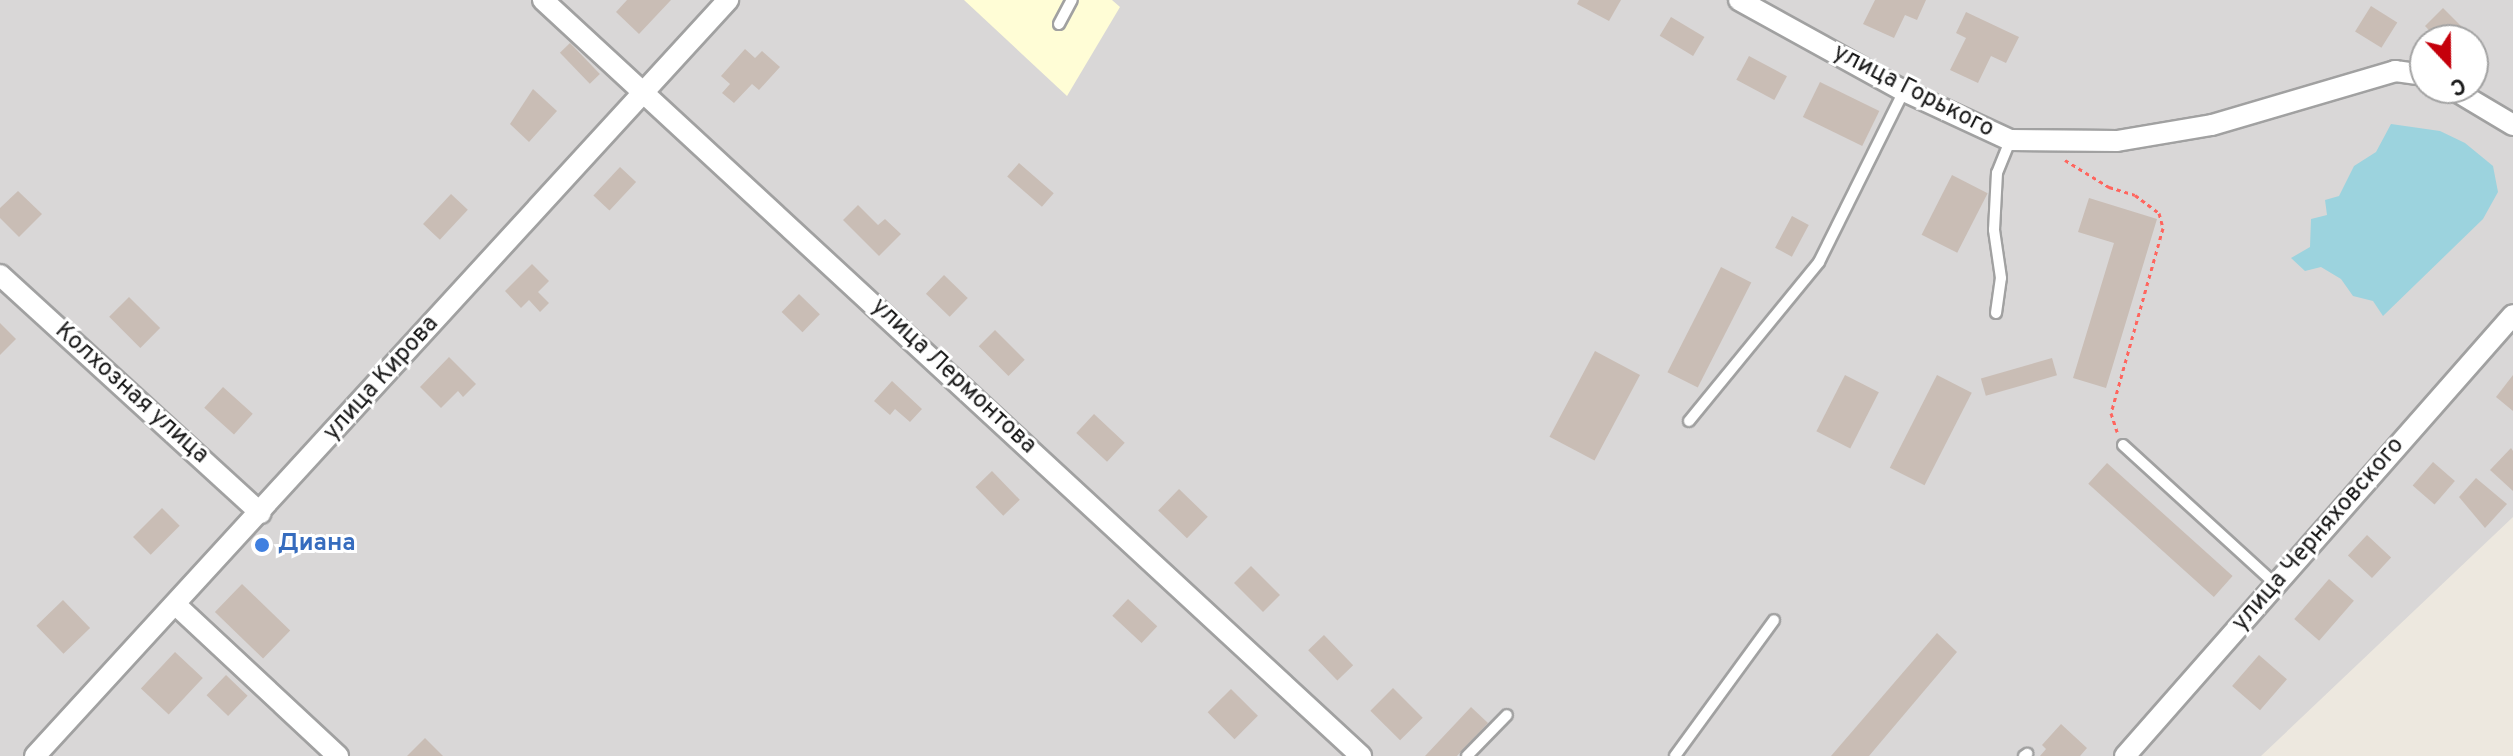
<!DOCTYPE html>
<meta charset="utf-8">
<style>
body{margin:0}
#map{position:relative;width:2513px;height:756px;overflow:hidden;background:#ede8df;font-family:Overpass,sans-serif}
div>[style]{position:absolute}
.residential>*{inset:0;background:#d9d7d7}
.education>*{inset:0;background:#fffdd6}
.water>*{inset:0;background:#9cd3de}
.building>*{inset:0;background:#c9bdb5;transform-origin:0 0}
.path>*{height:3px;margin-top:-1.5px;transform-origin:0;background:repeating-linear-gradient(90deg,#ff655e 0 4px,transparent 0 8px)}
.roads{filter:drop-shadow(2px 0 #a1a1a1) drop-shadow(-2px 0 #a1a1a1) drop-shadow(0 2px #a1a1a1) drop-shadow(0 -2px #a1a1a1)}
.lane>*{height:10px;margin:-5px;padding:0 5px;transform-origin:5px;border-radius:5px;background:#fff}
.street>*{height:20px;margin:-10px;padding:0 10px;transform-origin:10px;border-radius:10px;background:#fff}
.dots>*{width:22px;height:22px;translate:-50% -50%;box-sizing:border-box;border:4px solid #fff;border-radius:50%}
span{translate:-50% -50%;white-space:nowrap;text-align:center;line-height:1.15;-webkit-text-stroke:6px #fff;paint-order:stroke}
.street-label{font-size:24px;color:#1a1a1a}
.shop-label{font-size:24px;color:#366cbe;font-weight:700}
.left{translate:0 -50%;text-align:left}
.north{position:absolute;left:2409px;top:24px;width:80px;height:80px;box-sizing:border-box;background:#fff;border:2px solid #a3a3a3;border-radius:50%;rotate:158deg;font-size:22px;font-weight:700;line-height:32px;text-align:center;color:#1a1a1a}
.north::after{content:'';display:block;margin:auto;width:28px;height:36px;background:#c5000b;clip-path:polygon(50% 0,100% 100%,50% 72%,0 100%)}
</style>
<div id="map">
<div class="residential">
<i style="clip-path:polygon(evenodd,0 0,2513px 0,2513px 517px,2261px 756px,0 756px,0 0,2425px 40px,2473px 40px,2473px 88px,2425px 88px,2425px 40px)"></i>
</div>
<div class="education">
<i style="clip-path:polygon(964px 0,1112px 0,1120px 7px,1067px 96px)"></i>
</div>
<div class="water">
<i style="clip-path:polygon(2391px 124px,2440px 131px,2465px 143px,2493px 166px,2498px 192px,2483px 219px,2383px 316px,2373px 301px,2353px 296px,2341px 279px,2321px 267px,2305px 271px,2291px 258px,2310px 247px,2311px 219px,2327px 215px,2325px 200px,2339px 196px,2354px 166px,2376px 152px)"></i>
</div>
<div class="building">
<i style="clip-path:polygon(627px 0,671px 0,639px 34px,616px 12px)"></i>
<i style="clip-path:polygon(1579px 0,1621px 0,1609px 21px,1577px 4px)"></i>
<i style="clip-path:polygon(1875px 0,1926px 0,1917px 20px,1905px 15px,1894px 38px,1863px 24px)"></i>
<i style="left:2371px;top:6px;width:31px;height:30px;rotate:32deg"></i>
<i style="clip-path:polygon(2443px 8px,2467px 32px,2459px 40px,2438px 40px,2425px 26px)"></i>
<i style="clip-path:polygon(1966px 12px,2019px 37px,2006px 63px,1991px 56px,1978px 83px,1950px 70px,1966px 38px,1956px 33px)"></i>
<i style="left:1671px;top:17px;width:39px;height:22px;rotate:31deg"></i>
<i style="left:570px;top:43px;width:43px;height:14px;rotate:46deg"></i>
<i style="clip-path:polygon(745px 49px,755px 58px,762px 51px,780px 67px,759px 90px,752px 84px,734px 103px,722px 93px,730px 84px,721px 76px)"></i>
<i style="left:1749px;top:56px;width:43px;height:27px;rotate:28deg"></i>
<i style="left:1820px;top:82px;width:66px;height:39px;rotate:26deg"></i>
<i style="clip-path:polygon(533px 89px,557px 111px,529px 142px,510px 124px)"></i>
<i style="left:1019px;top:163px;width:46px;height:18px;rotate:41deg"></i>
<i style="left:620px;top:167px;width:22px;height:39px;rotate:43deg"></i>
<i style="left:1952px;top:175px;width:40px;height:67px;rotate:27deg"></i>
<i style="clip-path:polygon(18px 191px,42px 214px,19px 237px,0 218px,0 208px)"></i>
<i style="left:451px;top:194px;width:23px;height:41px;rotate:43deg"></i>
<i style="clip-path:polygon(2089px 198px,2157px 219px,2106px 388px,2073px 378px,2114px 243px,2078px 232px)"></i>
<i style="clip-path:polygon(858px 205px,878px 225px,885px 219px,901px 234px,879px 256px,843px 220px)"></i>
<i style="left:1792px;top:216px;width:19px;height:36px;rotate:28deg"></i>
<i style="clip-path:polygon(532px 264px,549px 281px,538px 292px,549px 303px,540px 312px,529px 300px,521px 308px,505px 291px)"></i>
<i style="left:1721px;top:267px;width:34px;height:118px;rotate:27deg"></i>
<i style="left:944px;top:275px;width:33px;height:26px;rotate:44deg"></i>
<i style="left:799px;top:294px;width:29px;height:25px;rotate:44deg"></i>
<i style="left:129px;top:297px;width:44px;height:28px;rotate:45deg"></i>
<i style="clip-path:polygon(0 323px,16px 339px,0 355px)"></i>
<i style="left:995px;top:330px;width:42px;height:23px;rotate:45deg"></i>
<i style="left:1595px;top:351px;width:51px;height:97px;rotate:28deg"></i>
<i style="clip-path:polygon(449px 357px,476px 384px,463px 397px,458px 391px,441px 408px,420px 387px)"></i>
<i style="left:2052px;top:358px;width:18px;height:74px;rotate:74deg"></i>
<i style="left:1845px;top:375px;width:38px;height:63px;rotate:27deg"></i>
<i style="left:1937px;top:375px;width:39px;height:104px;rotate:27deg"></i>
<i style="clip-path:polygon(2513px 375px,2513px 411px,2496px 397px)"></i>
<i style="clip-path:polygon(892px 381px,922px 409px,910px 422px,895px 409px,890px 415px,874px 401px)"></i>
<i style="left:223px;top:387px;width:40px;height:28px;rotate:42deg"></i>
<i style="left:1094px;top:414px;width:42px;height:26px;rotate:43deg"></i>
<i style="clip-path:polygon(2511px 448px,2513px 451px,2513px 491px,2490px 470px)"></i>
<i style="left:2433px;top:462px;width:29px;height:31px;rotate:41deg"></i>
<i style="left:2107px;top:463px;width:169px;height:28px;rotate:42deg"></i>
<i style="left:992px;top:471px;width:40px;height:23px;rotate:46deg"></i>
<i style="clip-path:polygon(2476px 478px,2507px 504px,2485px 528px,2459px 497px)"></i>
<i style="left:1179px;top:489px;width:40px;height:30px;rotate:44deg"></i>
<i style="left:162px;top:508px;width:25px;height:41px;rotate:45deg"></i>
<i style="left:2367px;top:535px;width:33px;height:28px;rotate:43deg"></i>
<i style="left:1251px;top:566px;width:41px;height:24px;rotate:45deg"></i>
<i style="left:2329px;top:579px;width:33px;height:53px;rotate:41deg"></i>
<i style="left:242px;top:584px;width:67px;height:39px;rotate:44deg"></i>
<i style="left:1128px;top:599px;width:40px;height:23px;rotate:43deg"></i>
<i style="left:63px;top:600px;width:39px;height:37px;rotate:46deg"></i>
<i style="clip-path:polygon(1937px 633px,1957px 652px,1869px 756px,1831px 756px)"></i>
<i style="left:1324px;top:635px;width:42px;height:22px;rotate:46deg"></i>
<i style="left:175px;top:652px;width:38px;height:50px;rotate:43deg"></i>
<i style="left:2259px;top:655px;width:37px;height:41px;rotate:41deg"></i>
<i style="left:226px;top:675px;width:30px;height:28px;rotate:44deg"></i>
<i style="left:1393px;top:688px;width:42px;height:32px;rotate:45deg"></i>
<i style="left:1231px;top:689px;width:38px;height:33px;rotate:45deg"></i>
<i style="clip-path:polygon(1471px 707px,1488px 723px,1457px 756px,1425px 756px)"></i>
<i style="clip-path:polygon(2061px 724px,2087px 748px,2080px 756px,2040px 756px,2046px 749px,2042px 745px)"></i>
<i style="clip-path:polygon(425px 738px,443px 756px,407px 756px)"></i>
</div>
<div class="path">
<i style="left:2065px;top:160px;width:52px;rotate:31.5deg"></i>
<i style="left:2109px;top:187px;width:27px;rotate:17deg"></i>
<i style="left:2135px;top:195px;width:30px;rotate:37deg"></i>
<i style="left:2159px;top:213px;width:16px;rotate:75deg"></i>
<i style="left:2163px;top:228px;width:192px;rotate:105.7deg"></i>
<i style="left:2111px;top:413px;width:20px;rotate:72deg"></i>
</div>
<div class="roads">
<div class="lane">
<i style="left:1059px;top:24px;width:27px;rotate:-62deg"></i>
<i style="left:1996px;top:313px;width:35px;rotate:-82deg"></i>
<i style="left:2001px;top:278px;width:49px;rotate:-98.3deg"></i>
<i style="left:1994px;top:230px;width:57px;rotate:-87deg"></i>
<i style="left:1997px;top:173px;width:35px;rotate:-68deg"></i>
<i style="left:1689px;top:421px;width:205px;rotate:-50.7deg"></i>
<i style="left:1819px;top:262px;width:191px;rotate:-63.6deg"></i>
<i style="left:2123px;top:445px;width:206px;rotate:42.4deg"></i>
<i style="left:1467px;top:756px;width:57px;rotate:-45.7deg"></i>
<i style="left:1675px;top:756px;width:168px;rotate:-53.9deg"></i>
<i style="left:2024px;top:756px;width:4px;rotate:-34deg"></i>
</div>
<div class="street">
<i style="left:543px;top:0;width:1114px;rotate:42.74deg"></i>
<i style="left:1739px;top:0;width:188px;rotate:28.9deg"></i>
<i style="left:1904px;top:91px;width:117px;rotate:24.8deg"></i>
<i style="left:2010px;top:140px;width:107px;rotate:0.5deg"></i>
<i style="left:2117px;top:141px;width:96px;rotate:-9.6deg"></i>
<i style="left:2212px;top:125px;width:191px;rotate:-16.4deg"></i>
<i style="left:2395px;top:71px;width:30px;rotate:8deg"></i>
<i style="left:2451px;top:88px;width:72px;rotate:30.8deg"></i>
<i style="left:0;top:275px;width:353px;rotate:42.4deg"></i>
<i style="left:175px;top:604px;width:223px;rotate:43deg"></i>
<i style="left:35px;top:756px;width:1026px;rotate:-47.49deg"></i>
<i style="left:2125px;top:756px;width:587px;rotate:-48.66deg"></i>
</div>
</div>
<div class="dots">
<i style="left:262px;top:545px;background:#3f7fe0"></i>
</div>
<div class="street-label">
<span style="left:1913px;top:92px;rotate:27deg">улица Горького</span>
<span style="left:953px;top:377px;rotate:43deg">улица Лермонтова</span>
<span style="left:382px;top:379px;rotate:-48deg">улица Кирова</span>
<span style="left:131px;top:394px;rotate:42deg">Колхозная улица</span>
<span style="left:2319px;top:535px;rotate:-49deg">улица Черняховского</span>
</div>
<div class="shop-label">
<span class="left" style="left:278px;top:545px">Диана</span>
</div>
<div class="north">С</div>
</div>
